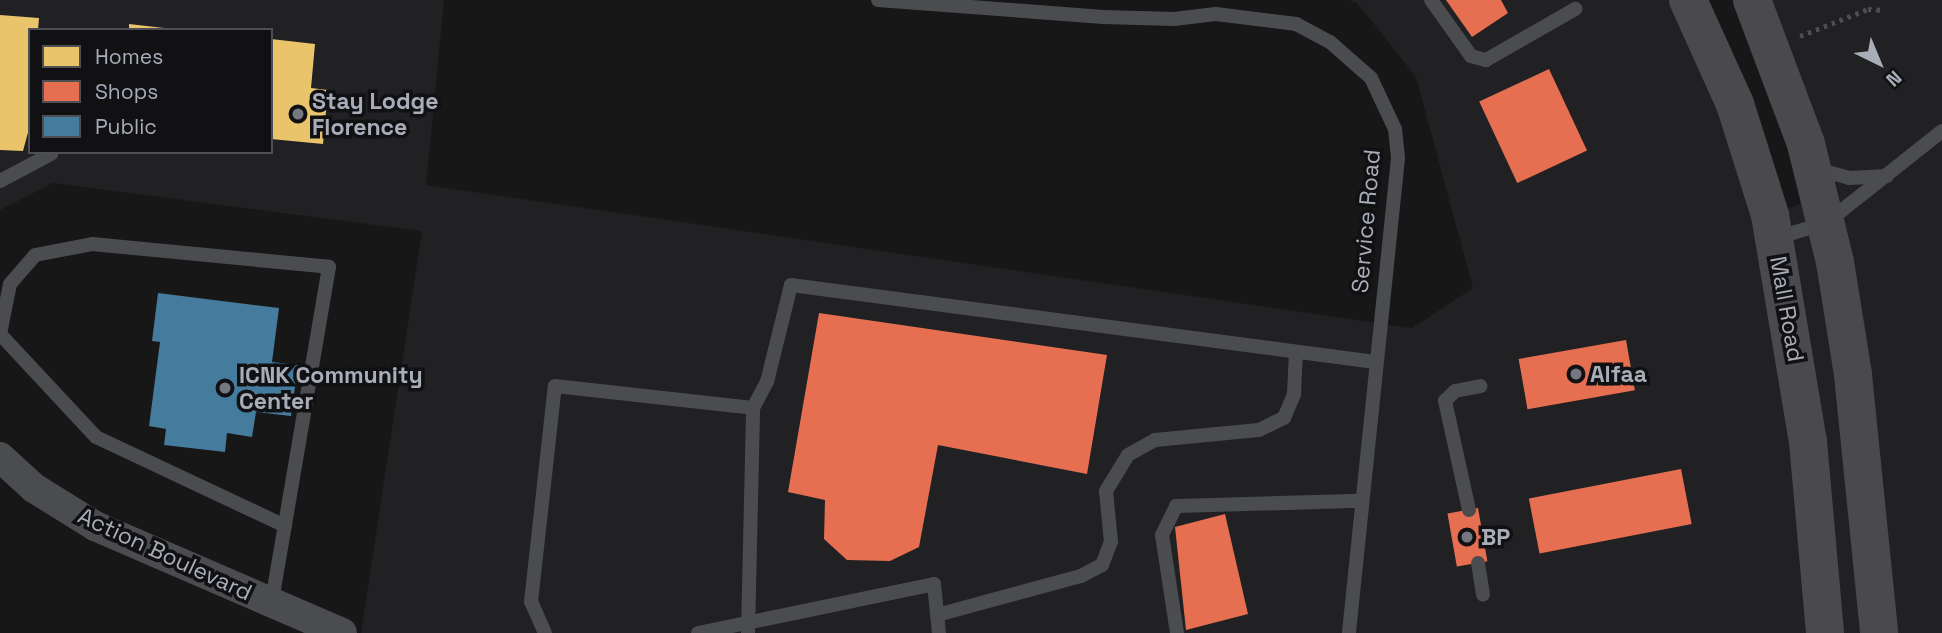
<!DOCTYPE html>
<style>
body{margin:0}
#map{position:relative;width:1942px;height:633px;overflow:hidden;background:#171717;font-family:"Space Grotesk",sans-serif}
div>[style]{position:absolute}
.built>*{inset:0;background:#212123}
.homes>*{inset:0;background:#e9c46a}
.shops>*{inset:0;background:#e76f51;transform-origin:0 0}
.public>*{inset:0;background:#457b9d}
.path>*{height:4.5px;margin-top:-2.25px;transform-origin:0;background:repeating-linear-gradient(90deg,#4d4e52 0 3.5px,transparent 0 8.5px)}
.lane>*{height:14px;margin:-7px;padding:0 7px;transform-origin:7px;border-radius:7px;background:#4b4c50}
.street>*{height:30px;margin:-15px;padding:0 15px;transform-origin:15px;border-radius:15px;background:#4b4c50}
.secondary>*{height:38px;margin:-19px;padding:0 19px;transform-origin:19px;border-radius:19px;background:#4a4a4e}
.dots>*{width:19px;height:19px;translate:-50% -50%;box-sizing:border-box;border:4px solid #111113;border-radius:50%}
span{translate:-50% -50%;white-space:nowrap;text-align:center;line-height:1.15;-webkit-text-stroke:7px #111113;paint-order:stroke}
.poi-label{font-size:23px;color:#a8adb8;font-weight:700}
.left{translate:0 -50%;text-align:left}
.street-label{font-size:23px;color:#a8adb8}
.legend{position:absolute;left:28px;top:28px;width:245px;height:126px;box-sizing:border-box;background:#111113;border:2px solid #4d4f55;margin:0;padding:9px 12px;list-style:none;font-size:21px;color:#a8adb8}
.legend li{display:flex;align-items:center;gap:14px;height:35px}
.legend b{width:35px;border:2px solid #4d4f55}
.north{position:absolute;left:1844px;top:28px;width:70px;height:70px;-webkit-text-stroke:5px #111113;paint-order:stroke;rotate:137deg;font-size:19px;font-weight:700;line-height:28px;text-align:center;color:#a8adb8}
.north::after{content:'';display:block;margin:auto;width:24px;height:32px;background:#a8adb8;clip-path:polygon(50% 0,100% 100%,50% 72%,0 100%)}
</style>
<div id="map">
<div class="built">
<i style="clip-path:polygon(evenodd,0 0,444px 0,426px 185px,1412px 328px,1473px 288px,1416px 77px,1357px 3px,1349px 0,1688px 0,1771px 215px,1819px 197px,1752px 0,1942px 0,1942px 633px,361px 633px,422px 231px,53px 183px,0 210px,0 0,30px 30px,271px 30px,271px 152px,30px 152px,30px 30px)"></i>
</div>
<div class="homes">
<i style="clip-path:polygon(0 15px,39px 18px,38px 30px,30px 30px,30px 125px,23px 151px,0 150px)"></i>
<i style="clip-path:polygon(129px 24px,164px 28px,164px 30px,129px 30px)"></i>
<i style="clip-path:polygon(271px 39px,315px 44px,311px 88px,328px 90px,323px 144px,271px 139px)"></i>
</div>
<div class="shops">
<i style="clip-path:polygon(1446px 0,1501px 0,1508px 13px,1472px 37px)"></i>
<i style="left:1549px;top:69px;width:90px;height:77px;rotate:65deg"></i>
<i style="clip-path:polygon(819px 313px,1107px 355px,1087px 474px,938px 445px,919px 547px,890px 561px,847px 560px,824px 539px,825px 500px,788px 492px)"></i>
<i style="left:1626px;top:340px;width:51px;height:109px;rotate:80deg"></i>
<i style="left:1681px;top:469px;width:56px;height:155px;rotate:79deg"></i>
<i style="left:1478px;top:508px;width:54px;height:31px;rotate:80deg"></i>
<i style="clip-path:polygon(1225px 514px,1248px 614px,1186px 630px,1175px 527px)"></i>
</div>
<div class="public">
<i style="clip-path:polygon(158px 293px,279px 308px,272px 362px,298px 365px,291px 416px,256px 412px,252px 437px,227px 433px,225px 452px,164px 445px,166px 429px,149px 426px,160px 342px,152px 341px)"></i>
</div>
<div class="path">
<i style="left:1800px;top:36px;width:73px;rotate:-21.7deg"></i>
<i style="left:1868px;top:9px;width:17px;rotate:3deg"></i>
</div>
<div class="lane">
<i style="left:878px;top:0;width:226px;rotate:4.3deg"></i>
<i style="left:1103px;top:17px;width:71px;rotate:1.6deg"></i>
<i style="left:1174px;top:19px;width:42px;rotate:-6.8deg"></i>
<i style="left:1216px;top:14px;width:81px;rotate:7.1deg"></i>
<i style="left:1296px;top:24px;width:38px;rotate:28deg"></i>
<i style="left:1330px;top:42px;width:55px;rotate:41.3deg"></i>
<i style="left:1371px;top:78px;width:56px;rotate:64.8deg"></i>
<i style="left:1395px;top:129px;width:29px;rotate:84deg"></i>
<i style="left:1398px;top:158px;width:478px;rotate:95.9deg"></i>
<i style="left:1431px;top:0;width:69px;rotate:54.5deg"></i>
<i style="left:1471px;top:56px;width:16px;rotate:15deg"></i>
<i style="left:1486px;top:60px;width:103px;rotate:-29.8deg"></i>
<i style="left:1816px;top:169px;width:34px;rotate:15deg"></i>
<i style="left:1849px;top:178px;width:38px;rotate:-3deg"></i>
<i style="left:0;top:181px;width:58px;rotate:-27.9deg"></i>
<i style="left:1776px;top:238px;width:52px;rotate:-16.7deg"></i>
<i style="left:1826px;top:223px;width:148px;rotate:-38.4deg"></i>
<i style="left:0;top:334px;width:51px;rotate:-78.7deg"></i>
<i style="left:10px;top:284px;width:38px;rotate:-49deg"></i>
<i style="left:35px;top:255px;width:58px;rotate:-10.9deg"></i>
<i style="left:92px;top:244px;width:238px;rotate:5.5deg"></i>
<i style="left:329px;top:267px;width:340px;rotate:99.7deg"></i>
<i style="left:0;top:334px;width:141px;rotate:47deg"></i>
<i style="left:96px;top:437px;width:209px;rotate:25.2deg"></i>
<i style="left:1469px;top:510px;width:112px;rotate:-102.4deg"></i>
<i style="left:1445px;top:401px;width:14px;rotate:-45deg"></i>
<i style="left:1455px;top:391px;width:26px;rotate:-11deg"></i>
<i style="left:1478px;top:563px;width:32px;rotate:81deg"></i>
<i style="left:937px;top:615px;width:149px;rotate:-15.2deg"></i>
<i style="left:1081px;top:576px;width:24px;rotate:-28deg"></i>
<i style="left:1102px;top:565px;width:25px;rotate:-69deg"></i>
<i style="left:1111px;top:542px;width:51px;rotate:-95.6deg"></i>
<i style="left:1106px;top:491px;width:42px;rotate:-58.6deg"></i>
<i style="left:1128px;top:455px;width:31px;rotate:-29deg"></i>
<i style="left:1155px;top:440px;width:104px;rotate:-5.5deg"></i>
<i style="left:1259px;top:430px;width:28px;rotate:-26deg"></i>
<i style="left:1284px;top:418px;width:26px;rotate:-67deg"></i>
<i style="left:1294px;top:394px;width:42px;rotate:-87.3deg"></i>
<i style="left:545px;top:633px;width:34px;rotate:-114deg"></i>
<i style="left:531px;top:602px;width:217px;rotate:-83.7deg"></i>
<i style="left:555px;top:386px;width:199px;rotate:6.3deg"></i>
<i style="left:753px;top:408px;width:30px;rotate:-62deg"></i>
<i style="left:767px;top:382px;width:100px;rotate:-76.1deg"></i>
<i style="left:791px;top:285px;width:589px;rotate:7.51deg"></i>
<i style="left:698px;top:633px;width:241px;rotate:-11.7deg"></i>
<i style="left:934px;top:584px;width:49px;rotate:84.2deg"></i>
<i style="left:748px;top:633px;width:225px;rotate:-88.7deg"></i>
<i style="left:1177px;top:633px;width:99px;rotate:-98.7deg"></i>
<i style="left:1162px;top:535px;width:32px;rotate:-64deg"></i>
<i style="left:1176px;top:506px;width:184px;rotate:-1.6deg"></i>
</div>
<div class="street">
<i style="left:0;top:457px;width:46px;rotate:42.4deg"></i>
<i style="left:34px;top:488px;width:72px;rotate:31.9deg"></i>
<i style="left:95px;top:526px;width:269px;rotate:23.4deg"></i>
</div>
<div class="secondary">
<i style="left:1688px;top:0;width:114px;rotate:65.7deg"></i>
<i style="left:1735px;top:104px;width:116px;rotate:72.5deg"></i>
<i style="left:1770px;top:215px;width:230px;rotate:80.5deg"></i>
<i style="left:1808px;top:442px;width:192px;rotate:84.9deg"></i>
<i style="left:1752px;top:0;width:154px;rotate:69.4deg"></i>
<i style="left:1806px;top:144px;width:122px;rotate:76.2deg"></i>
<i style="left:1835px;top:262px;width:114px;rotate:80.9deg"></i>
<i style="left:1853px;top:375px;width:259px;rotate:84.2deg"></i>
</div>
<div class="dots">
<i style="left:298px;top:114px;background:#757880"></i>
<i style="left:1576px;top:374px;background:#757880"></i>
<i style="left:225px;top:388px;background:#757880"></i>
<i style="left:1467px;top:537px;background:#757880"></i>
</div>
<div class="poi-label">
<span class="left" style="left:312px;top:114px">Stay Lodge<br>Florence</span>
<span class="left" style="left:1590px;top:374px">Alfaa</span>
<span class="left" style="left:239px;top:388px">ICNK Community<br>Center</span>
<span class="left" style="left:1481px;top:537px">BP</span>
</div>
<div class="street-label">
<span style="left:1366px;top:221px;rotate:-85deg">Service Road</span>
<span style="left:1787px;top:309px;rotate:80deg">Mall Road</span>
<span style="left:165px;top:554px;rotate:25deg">Action Boulevard</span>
</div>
<ul class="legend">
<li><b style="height:19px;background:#e9c46a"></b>Homes</li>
<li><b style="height:19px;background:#e76f51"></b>Shops</li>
<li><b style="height:19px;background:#457b9d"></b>Public</li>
</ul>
<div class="north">N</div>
</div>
